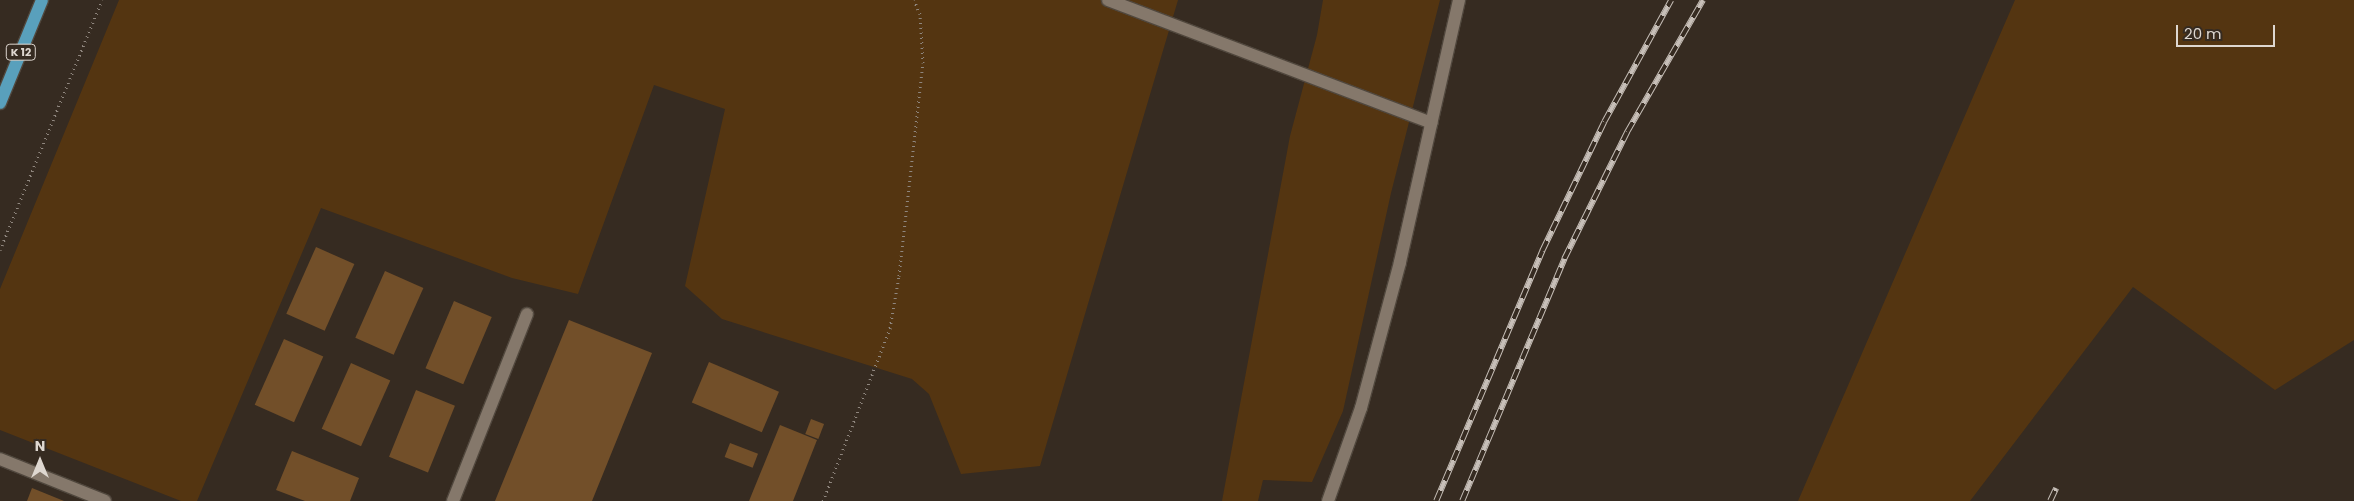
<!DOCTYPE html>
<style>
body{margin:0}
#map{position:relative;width:2354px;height:501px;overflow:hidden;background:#362b21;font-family:Poppins,sans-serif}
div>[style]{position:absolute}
.green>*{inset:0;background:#543511}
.building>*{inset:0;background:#724f29;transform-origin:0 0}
.path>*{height:3px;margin-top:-1.5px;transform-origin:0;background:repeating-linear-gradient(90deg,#8f867e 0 1px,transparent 0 5px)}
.roads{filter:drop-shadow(1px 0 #50473d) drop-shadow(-1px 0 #50473d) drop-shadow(0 1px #50473d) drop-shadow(0 -1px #50473d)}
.minor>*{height:12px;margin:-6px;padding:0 6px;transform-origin:6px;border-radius:6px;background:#85786b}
.major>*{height:12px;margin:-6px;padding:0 6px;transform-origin:6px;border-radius:6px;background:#59a0bc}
.rail>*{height:5.5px;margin-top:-2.75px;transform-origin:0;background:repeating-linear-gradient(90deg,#362b21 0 11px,#c7bfb8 0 22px);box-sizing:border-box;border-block:1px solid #c7bfb8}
span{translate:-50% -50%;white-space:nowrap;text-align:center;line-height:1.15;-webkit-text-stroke:4.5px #362b21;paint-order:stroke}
.shield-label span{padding:1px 4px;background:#362b21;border:1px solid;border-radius:4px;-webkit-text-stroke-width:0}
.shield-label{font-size:11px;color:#ded7d0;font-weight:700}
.north{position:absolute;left:15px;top:436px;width:50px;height:50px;-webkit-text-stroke:4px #362b21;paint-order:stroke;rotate:0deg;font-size:14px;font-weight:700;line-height:20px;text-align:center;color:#ded7d0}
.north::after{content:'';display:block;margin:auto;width:18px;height:22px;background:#ded7d0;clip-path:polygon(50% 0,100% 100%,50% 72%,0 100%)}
.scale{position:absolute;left:2176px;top:25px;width:99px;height:22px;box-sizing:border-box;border:2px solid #ded7d0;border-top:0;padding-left:6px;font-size:15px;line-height:18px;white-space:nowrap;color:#ded7d0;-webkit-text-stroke:4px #362b21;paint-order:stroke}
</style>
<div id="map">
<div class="green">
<i style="clip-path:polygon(119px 0,1178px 0,1040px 466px,961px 474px,929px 394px,912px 379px,722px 319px,685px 286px,725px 109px,654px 85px,578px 294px,512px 278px,321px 208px,197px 501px,181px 501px,0 430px,0 289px)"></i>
<i style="clip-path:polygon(1323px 0,1440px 0,1391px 193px,1343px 411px,1312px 482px,1263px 480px,1258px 501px,1222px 501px,1290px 136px,1317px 35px)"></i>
<i style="clip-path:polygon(2015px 0,2354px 0,2354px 340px,2275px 390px,2133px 287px,1970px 501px,1798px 501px)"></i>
</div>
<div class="building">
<i style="left:316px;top:247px;width:42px;height:73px;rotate:24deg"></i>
<i style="left:385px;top:271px;width:42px;height:73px;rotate:24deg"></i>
<i style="left:454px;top:301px;width:41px;height:73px;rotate:23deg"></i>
<i style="clip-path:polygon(569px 320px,652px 353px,592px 501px,495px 501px)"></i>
<i style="left:284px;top:339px;width:43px;height:72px;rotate:24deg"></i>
<i style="left:709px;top:362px;width:76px;height:44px;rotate:23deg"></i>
<i style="left:351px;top:363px;width:43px;height:72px;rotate:24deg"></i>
<i style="left:416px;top:390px;width:42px;height:72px;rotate:22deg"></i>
<i style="left:811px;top:419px;width:14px;height:16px;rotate:21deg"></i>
<i style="clip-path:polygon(780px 425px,817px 440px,793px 501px,749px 501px)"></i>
<i style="left:730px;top:443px;width:30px;height:15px;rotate:21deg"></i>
<i style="clip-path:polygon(292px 451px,359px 478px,350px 501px,305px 501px,276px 490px)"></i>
<i style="clip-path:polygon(32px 488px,64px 501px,27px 501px)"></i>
</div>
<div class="path">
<i style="left:0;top:250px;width:270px;rotate:-67.8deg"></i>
<i style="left:823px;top:501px;width:186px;rotate:-68.8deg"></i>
<i style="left:890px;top:328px;width:53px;rotate:-80.2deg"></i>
<i style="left:899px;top:276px;width:214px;rotate:-83.6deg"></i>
<i style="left:923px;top:63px;width:49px;rotate:-93.5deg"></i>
<i style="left:920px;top:14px;width:15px;rotate:-113deg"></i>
</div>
<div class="roads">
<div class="minor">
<i style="left:1108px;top:0;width:346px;rotate:20.8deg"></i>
<i style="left:0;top:459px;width:113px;rotate:21.8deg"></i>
<i style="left:453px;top:501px;width:201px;rotate:-68.4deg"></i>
<i style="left:1328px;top:501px;width:99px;rotate:-70.5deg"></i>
<i style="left:1361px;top:408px;width:151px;rotate:-75deg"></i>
<i style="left:1400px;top:262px;width:269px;rotate:-77.3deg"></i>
</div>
<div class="major">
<i style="left:0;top:103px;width:111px;rotate:-67.8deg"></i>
</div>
</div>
<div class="rail">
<i style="left:1436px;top:501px;width:272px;rotate:-67deg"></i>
<i style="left:1542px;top:251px;width:143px;rotate:-64.3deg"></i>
<i style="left:1604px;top:122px;width:139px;rotate:-61.2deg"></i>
<i style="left:1462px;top:501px;width:263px;rotate:-67.1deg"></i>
<i style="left:1564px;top:259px;width:142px;rotate:-63.6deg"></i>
<i style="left:1627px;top:132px;width:152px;rotate:-60.1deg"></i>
<i style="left:2050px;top:501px;width:14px;rotate:-65deg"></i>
</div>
<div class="shield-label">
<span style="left:21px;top:52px">K 12</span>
</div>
<div class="north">N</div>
<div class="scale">20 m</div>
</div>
